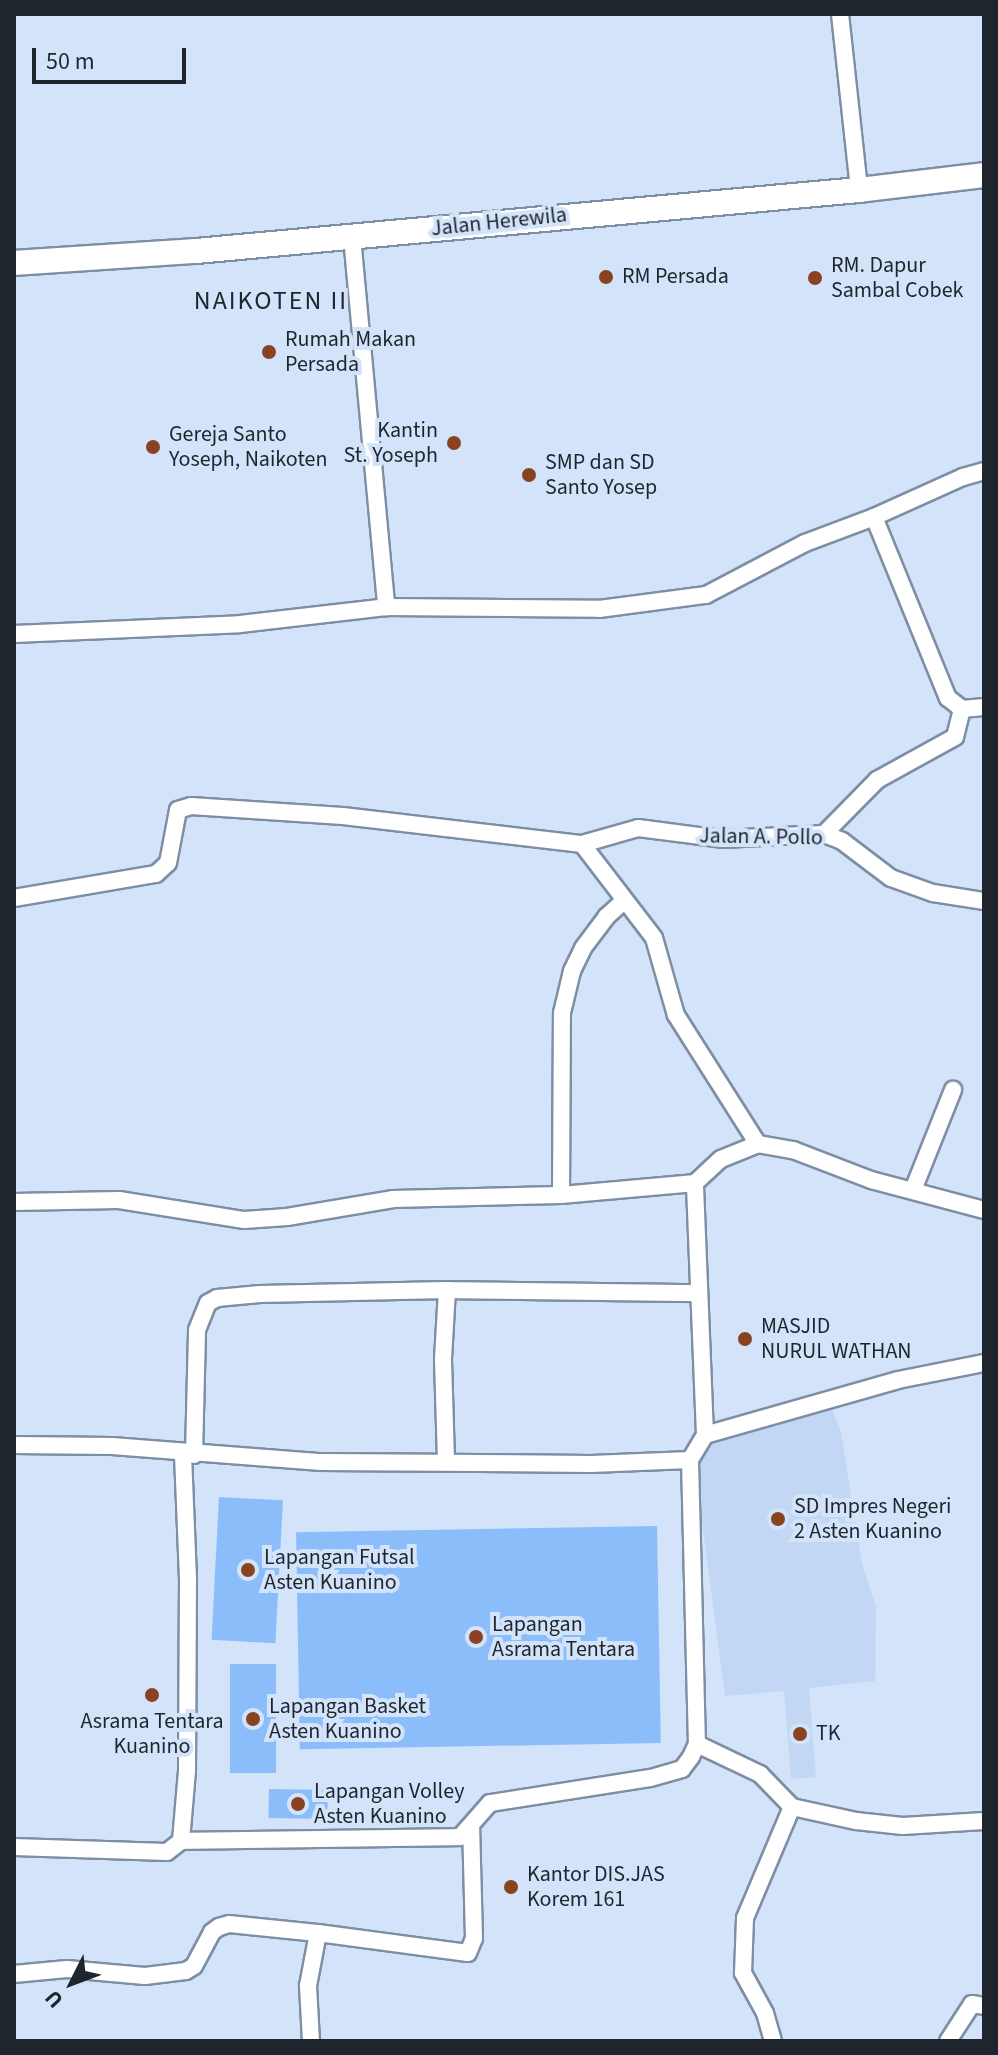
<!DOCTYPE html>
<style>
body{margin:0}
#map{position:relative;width:998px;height:2055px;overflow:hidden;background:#d2e3fa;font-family:"Source Sans 3",sans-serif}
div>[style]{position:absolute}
.built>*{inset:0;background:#c2d7f4}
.green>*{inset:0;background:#8cbdfb;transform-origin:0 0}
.roads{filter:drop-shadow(2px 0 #7e8ea3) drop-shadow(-2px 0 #7e8ea3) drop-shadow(0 2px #7e8ea3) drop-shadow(0 -2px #7e8ea3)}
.street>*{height:16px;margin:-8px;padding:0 8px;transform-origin:8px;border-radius:8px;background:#fff}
.secondary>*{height:24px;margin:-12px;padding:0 12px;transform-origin:12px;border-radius:12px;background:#fff}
.dots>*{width:22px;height:22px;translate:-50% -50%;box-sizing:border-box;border:4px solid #d2e3fa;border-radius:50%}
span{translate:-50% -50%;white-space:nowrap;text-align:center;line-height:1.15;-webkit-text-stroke:8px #d2e3fa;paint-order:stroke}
.street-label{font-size:22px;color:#1f252d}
.poi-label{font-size:22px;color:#1f252d}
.left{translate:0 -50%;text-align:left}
.right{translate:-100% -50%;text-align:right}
.quarter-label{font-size:26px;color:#1f252d;letter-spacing:2px}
.frame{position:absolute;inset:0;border:16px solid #1f252d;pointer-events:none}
.north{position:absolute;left:32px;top:1943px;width:80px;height:80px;-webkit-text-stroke:6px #d2e3fa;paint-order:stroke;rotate:228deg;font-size:22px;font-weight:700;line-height:32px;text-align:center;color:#1f252d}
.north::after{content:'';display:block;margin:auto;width:28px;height:36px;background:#1f252d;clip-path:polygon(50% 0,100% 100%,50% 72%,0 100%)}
.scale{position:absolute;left:32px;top:48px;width:154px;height:36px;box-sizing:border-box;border:4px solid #1f252d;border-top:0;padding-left:10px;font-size:24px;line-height:28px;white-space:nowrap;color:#1f252d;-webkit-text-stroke:6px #d2e3fa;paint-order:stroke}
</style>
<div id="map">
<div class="built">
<i style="clip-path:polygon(832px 1410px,841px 1432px,862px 1564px,876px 1607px,875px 1681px,809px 1688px,816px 1777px,791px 1779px,784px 1691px,725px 1696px,694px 1462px,700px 1445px,718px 1436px)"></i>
</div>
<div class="green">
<i style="left:219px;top:1497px;width:64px;height:143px;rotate:3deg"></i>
<i style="left:657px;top:1526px;width:217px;height:361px;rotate:89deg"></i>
<i style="left:230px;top:1664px;width:46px;height:109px"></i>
<i style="left:269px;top:1789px;width:59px;height:29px;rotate:1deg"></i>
</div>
<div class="roads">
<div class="street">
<i style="left:840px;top:14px;width:177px;rotate:83.8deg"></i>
<i style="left:352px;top:237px;width:372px;rotate:84.7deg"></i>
<i style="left:386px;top:607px;width:213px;rotate:0.5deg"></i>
<i style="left:599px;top:609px;width:108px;rotate:-7.5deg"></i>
<i style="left:706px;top:595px;width:112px;rotate:-27.7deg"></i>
<i style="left:805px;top:543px;width:74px;rotate:-20.6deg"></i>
<i style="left:874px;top:517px;width:196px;rotate:67.8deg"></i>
<i style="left:948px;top:698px;width:18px;rotate:38deg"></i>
<i style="left:962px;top:709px;width:22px;rotate:-5deg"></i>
<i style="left:874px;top:517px;width:98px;rotate:-24.2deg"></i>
<i style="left:963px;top:477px;width:22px;rotate:-16deg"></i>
<i style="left:14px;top:634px;width:226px;rotate:-2.5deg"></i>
<i style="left:240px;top:624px;width:147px;rotate:-6.6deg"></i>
<i style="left:824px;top:834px;width:76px;rotate:-45.5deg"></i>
<i style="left:877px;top:780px;width:89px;rotate:-28.9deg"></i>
<i style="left:955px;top:737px;width:29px;rotate:-76deg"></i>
<i style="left:582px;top:844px;width:118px;rotate:52.5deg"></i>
<i style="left:654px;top:938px;width:80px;rotate:74.1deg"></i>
<i style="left:676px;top:1015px;width:153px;rotate:57.6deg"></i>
<i style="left:14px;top:898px;width:144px;rotate:-9.6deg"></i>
<i style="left:156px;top:874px;width:16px;rotate:-43deg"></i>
<i style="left:168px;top:863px;width:54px;rotate:-79.3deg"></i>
<i style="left:178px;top:810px;width:14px;rotate:-17deg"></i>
<i style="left:191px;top:806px;width:152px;rotate:3.8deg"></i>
<i style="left:343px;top:816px;width:241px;rotate:6.7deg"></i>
<i style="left:582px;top:844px;width:58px;rotate:-15.9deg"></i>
<i style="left:638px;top:828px;width:86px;rotate:7.4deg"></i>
<i style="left:723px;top:839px;width:101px;rotate:-2.8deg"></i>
<i style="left:824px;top:834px;width:19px;rotate:21deg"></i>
<i style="left:842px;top:841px;width:61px;rotate:37.1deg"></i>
<i style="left:891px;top:878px;width:45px;rotate:19.7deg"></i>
<i style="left:933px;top:893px;width:52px;rotate:8.9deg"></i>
<i style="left:913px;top:1190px;width:108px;rotate:-68.2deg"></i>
<i style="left:561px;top:1195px;width:182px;rotate:-89.7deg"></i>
<i style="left:562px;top:1013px;width:43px;rotate:-76.6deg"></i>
<i style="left:572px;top:971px;width:25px;rotate:-64deg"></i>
<i style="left:583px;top:948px;width:39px;rotate:-53deg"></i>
<i style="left:606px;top:917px;width:24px;rotate:-42deg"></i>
<i style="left:14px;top:1202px;width:105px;rotate:-1.1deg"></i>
<i style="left:119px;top:1200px;width:127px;rotate:9.1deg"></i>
<i style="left:244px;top:1220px;width:43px;rotate:-4deg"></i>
<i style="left:287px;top:1217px;width:108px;rotate:-9.6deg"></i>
<i style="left:393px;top:1199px;width:168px;rotate:-1.4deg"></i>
<i style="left:561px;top:1195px;width:135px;rotate:-5.1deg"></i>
<i style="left:695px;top:1183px;width:35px;rotate:-43deg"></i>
<i style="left:721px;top:1159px;width:40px;rotate:-22deg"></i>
<i style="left:758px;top:1144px;width:36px;rotate:10deg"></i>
<i style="left:793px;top:1150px;width:84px;rotate:21deg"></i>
<i style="left:871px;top:1180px;width:117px;rotate:14.9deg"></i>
<i style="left:705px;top:1435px;width:201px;rotate:-15.9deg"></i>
<i style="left:898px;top:1380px;width:88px;rotate:-11.2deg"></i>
<i style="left:14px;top:1445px;width:98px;rotate:0.6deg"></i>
<i style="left:112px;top:1446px;width:210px;rotate:4.4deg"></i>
<i style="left:321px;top:1462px;width:270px;rotate:0.4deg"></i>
<i style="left:591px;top:1464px;width:99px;rotate:-2.3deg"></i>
<i style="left:690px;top:1460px;width:284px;rotate:88.6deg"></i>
<i style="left:697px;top:1744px;width:14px;rotate:115deg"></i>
<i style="left:691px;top:1757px;width:15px;rotate:127deg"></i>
<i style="left:682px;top:1769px;width:33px;rotate:164deg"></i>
<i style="left:650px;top:1778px;width:162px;rotate:171.1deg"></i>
<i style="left:490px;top:1803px;width:45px;rotate:131.4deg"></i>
<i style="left:460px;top:1837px;width:279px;rotate:179.2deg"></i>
<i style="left:181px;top:1841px;width:70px;rotate:-85.1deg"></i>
<i style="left:187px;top:1771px;width:192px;rotate:-89.7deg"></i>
<i style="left:188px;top:1579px;width:125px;rotate:-92.3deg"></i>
<i style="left:194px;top:1455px;width:125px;rotate:-88.6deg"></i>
<i style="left:197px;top:1330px;width:29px;rotate:-68deg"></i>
<i style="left:208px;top:1303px;width:10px;rotate:-29deg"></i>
<i style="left:217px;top:1298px;width:43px;rotate:-5.3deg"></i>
<i style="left:260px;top:1294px;width:187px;rotate:-1.2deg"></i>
<i style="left:690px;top:1460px;width:29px;rotate:-59deg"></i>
<i style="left:705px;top:1435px;width:252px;rotate:-92.3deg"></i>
<i style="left:446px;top:1461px;width:102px;rotate:-91.7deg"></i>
<i style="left:443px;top:1359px;width:69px;rotate:-86.7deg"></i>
<i style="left:447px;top:1290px;width:249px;rotate:0.7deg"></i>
<i style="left:697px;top:1744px;width:70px;rotate:25.5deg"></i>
<i style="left:760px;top:1774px;width:46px;rotate:45.9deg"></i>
<i style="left:792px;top:1807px;width:66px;rotate:12.3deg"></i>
<i style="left:856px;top:1821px;width:47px;rotate:6.1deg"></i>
<i style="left:903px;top:1826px;width:81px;rotate:-3.5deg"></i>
<i style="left:14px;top:1847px;width:153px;rotate:1.9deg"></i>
<i style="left:167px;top:1852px;width:18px;rotate:-38deg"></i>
<i style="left:318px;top:1933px;width:151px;rotate:7.6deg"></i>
<i style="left:468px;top:1953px;width:16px;rotate:-68deg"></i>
<i style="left:474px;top:1938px;width:112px;rotate:-91.5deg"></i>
<i style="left:14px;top:1974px;width:53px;rotate:-5.4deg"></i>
<i style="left:67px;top:1969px;width:78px;rotate:5.1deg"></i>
<i style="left:145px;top:1976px;width:41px;rotate:-7deg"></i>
<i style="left:186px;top:1971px;width:9px;rotate:-32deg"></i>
<i style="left:194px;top:1966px;width:38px;rotate:-62deg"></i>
<i style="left:212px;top:1932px;width:9px;rotate:-36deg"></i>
<i style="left:219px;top:1927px;width:10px;rotate:-17deg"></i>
<i style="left:229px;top:1924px;width:89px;rotate:5.8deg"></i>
<i style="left:318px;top:1933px;width:54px;rotate:100.7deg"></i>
<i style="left:308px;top:1986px;width:55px;rotate:86.9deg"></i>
<i style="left:773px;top:2041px;width:29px;rotate:-106deg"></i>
<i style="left:765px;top:2013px;width:46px;rotate:-118.8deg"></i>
<i style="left:743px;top:1973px;width:55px;rotate:-87.9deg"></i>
<i style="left:745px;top:1918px;width:121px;rotate:-67.1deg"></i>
<i style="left:948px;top:2041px;width:44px;rotate:-57deg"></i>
<i style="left:972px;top:2004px;width:12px;rotate:9deg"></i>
</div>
<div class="secondary">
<i style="left:14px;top:263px;width:182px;rotate:-3.8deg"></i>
<i style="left:196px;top:251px;width:666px;rotate:-5.26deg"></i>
<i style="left:859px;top:190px;width:126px;rotate:-6.8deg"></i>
</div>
</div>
<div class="dots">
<i style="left:606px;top:277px;background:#8a4320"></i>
<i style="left:815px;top:278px;background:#8a4320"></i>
<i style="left:269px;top:352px;background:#8a4320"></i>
<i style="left:454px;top:443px;background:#8a4320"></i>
<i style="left:153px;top:447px;background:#8a4320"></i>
<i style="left:529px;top:475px;background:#8a4320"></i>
<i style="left:745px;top:1339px;background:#8a4320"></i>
<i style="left:778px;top:1519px;background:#8a4320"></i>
<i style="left:248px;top:1570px;background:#8a4320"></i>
<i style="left:476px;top:1637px;background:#8a4320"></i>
<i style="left:152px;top:1695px;background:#8a4320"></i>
<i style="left:253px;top:1719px;background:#8a4320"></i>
<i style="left:800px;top:1734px;background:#8a4320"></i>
<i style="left:298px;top:1804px;background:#8a4320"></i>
<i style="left:511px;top:1887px;background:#8a4320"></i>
</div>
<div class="street-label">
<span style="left:499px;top:222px;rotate:-6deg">Jalan Herewila</span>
<span style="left:761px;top:837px;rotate:1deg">Jalan A. Pollo</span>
</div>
<div class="poi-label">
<span class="left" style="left:831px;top:278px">RM. Dapur<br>Sambal Cobek</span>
<span class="left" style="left:622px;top:277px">RM Persada</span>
<span class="left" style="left:285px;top:352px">Rumah Makan<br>Persada</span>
<span class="right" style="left:438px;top:443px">Kantin<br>St. Yoseph</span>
<span class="left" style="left:169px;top:447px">Gereja Santo<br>Yoseph, Naikoten</span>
<span class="left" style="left:545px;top:475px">SMP dan SD<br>Santo Yosep</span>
<span class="left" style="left:761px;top:1339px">MASJID<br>NURUL WATHAN</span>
<span class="left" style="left:794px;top:1519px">SD Impres Negeri<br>2 Asten Kuanino</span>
<span class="left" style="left:264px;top:1570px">Lapangan Futsal<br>Asten Kuanino</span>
<span class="left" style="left:492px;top:1637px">Lapangan<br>Asrama Tentara</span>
<span class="left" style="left:269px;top:1719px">Lapangan Basket<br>Asten Kuanino</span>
<span style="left:152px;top:1734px">Asrama Tentara<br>Kuanino</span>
<span class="left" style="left:816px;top:1734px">TK</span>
<span class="left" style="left:314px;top:1804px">Lapangan Volley<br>Asten Kuanino</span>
<span class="left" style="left:527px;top:1887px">Kantor DIS.JAS<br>Korem 161</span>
</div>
<div class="quarter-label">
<span style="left:271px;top:301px">NAIKOTEN II</span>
</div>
<div class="frame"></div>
<div class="north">U</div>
<div class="scale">50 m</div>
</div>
